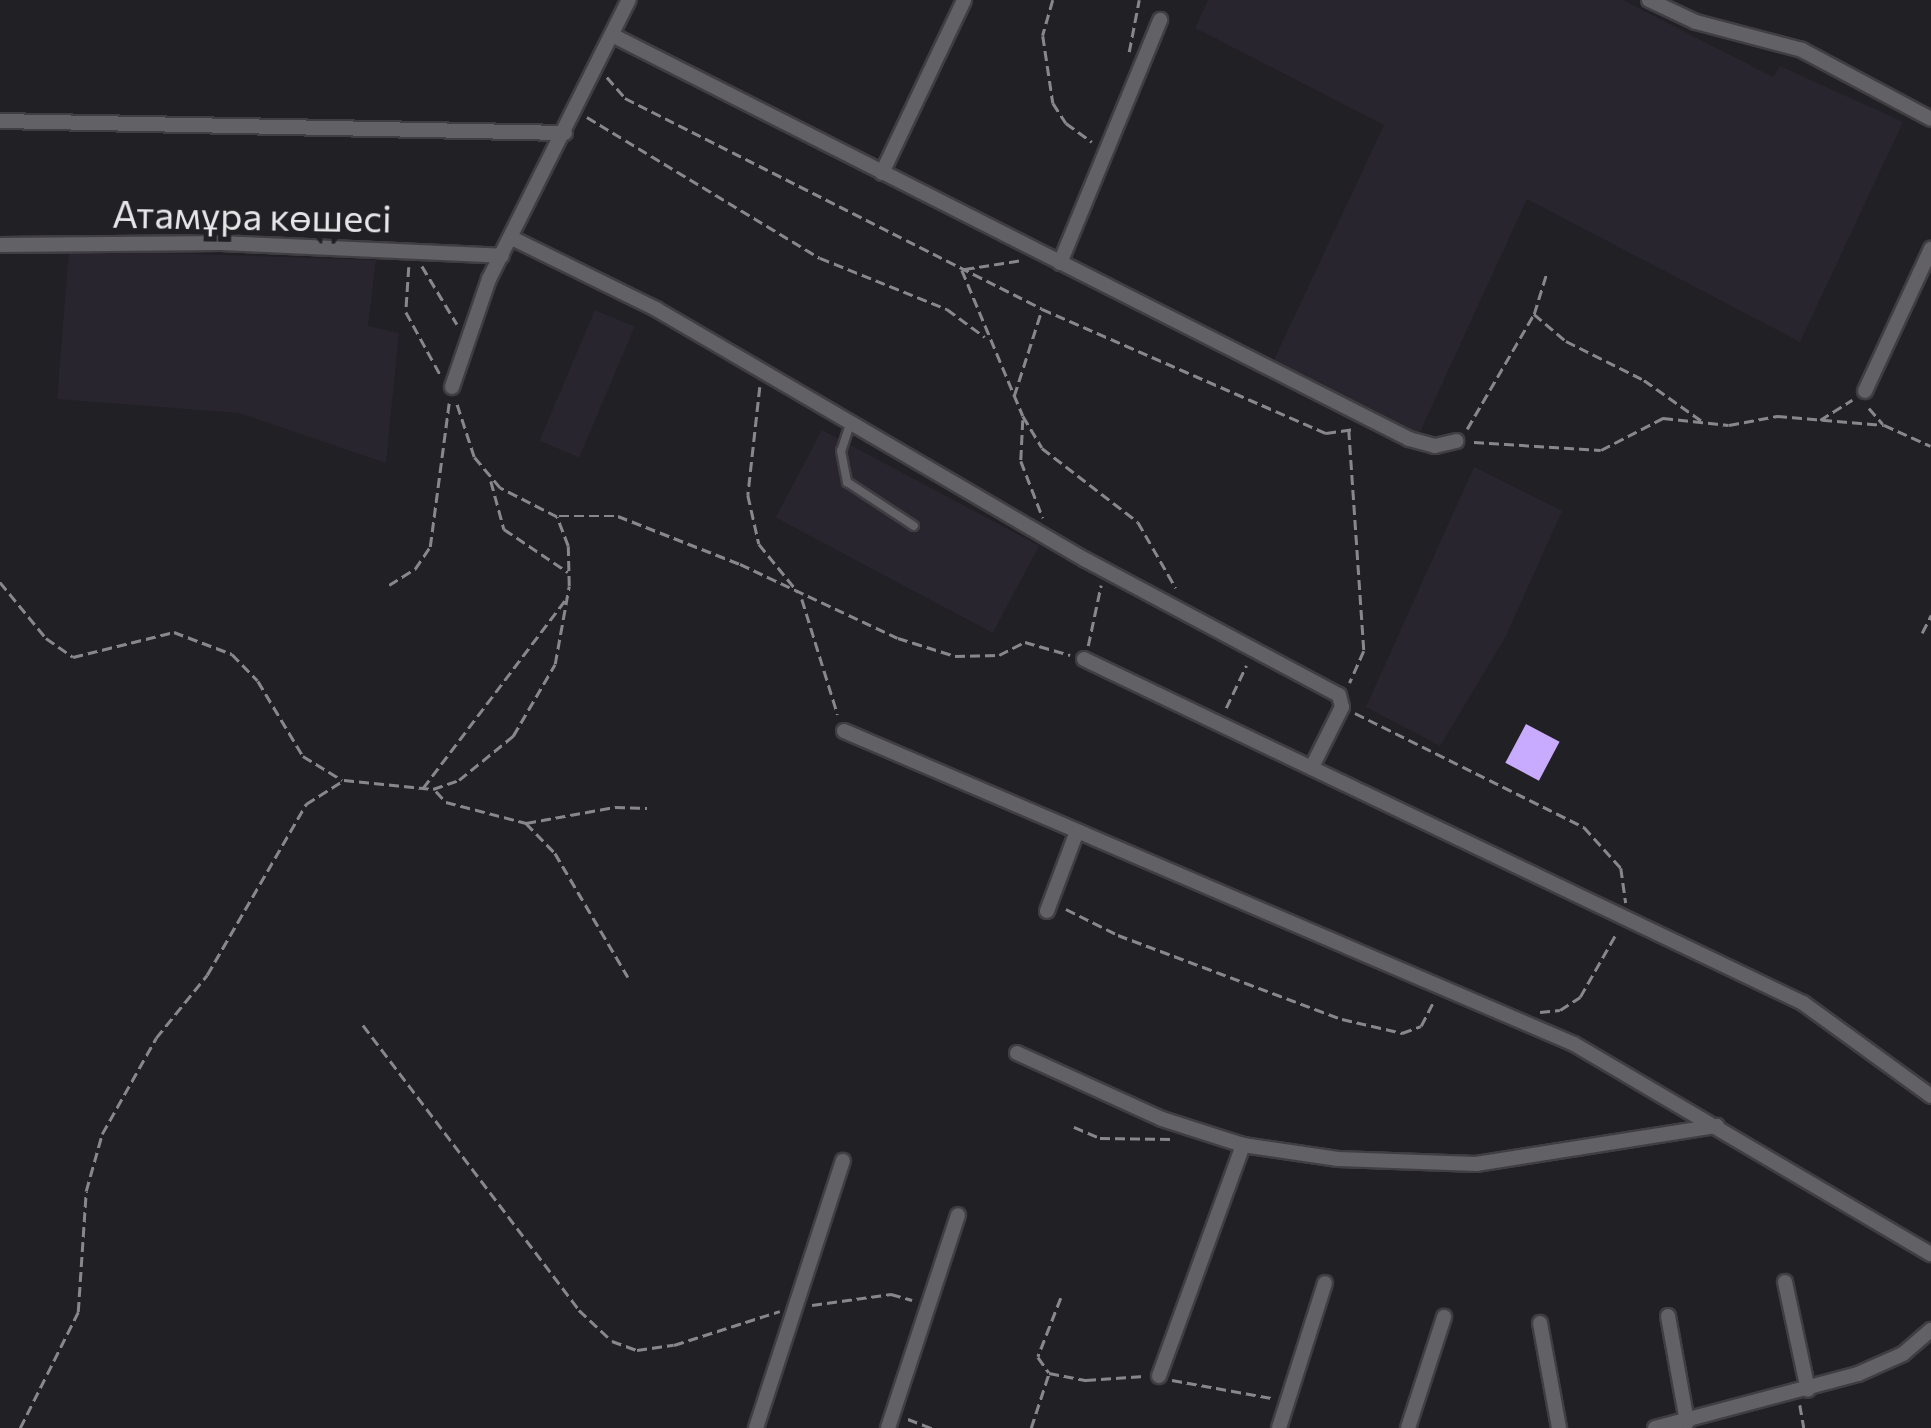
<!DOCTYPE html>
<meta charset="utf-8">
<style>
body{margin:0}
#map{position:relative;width:1931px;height:1428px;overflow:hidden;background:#212024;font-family:Commissioner,sans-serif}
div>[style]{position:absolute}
.built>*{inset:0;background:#28252f;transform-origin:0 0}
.building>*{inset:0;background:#c8abfe;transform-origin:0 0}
.path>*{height:2.5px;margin-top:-1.25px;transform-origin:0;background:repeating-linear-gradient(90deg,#88878b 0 10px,transparent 0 15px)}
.roads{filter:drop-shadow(2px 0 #403e42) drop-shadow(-2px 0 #403e42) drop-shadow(0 2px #403e42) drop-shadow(0 -2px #403e42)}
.lane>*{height:8px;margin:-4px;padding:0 4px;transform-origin:4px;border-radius:4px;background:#626166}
.street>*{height:14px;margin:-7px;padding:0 7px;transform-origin:7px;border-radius:7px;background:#626166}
span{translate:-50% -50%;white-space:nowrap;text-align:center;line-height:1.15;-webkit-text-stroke:10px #212024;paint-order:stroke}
.street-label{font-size:38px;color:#e6e5e8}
</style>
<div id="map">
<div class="built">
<i style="clip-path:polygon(1208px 0,1623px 0,1773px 77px,1780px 66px,1903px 122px,1800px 342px,1527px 199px,1419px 434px,1273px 362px,1384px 125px,1195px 28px)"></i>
<i style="clip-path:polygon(69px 250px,376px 260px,368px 326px,399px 333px,386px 463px,239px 413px,57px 399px)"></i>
<i style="left:595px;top:310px;width:43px;height:142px;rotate:23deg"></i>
<i style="left:822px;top:430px;width:246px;height:99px;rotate:28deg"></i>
<i style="clip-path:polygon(1474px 467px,1562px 511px,1506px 636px,1440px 746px,1366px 707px)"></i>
</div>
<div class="building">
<i style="left:1526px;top:724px;width:38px;height:44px;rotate:28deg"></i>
</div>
<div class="path">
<i style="left:1053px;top:0;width:37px;rotate:106deg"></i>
<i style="left:1043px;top:36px;width:68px;rotate:81.5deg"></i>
<i style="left:1053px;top:103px;width:24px;rotate:57deg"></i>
<i style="left:1066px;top:123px;width:32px;rotate:36deg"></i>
<i style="left:1129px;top:52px;width:53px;rotate:-79.1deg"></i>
<i style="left:607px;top:77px;width:28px;rotate:49deg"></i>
<i style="left:625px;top:98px;width:467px;rotate:26.8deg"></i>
<i style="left:1042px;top:309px;width:310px;rotate:23.6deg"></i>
<i style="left:1326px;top:433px;width:27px;rotate:-8deg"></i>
<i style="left:587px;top:117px;width:272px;rotate:31.2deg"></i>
<i style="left:820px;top:258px;width:137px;rotate:21.9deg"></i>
<i style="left:947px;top:309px;width:47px;rotate:36.4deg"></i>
<i style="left:1019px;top:261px;width:58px;rotate:171deg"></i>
<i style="left:962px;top:270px;width:158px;rotate:67.3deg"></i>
<i style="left:1023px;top:416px;width:37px;rotate:59deg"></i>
<i style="left:1042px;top:448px;width:121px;rotate:37.6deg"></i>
<i style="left:1138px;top:522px;width:76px;rotate:60.1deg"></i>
<i style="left:422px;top:266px;width:68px;rotate:58.9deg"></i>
<i style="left:409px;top:267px;width:45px;rotate:93.8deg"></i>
<i style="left:406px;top:312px;width:71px;rotate:61.3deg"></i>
<i style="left:1534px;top:314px;width:42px;rotate:40.2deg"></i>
<i style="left:1566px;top:341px;width:87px;rotate:26.6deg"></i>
<i style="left:1644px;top:380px;width:71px;rotate:35.3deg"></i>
<i style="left:760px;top:387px;width:109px;rotate:96.3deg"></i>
<i style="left:748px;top:495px;width:50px;rotate:77.3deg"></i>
<i style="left:759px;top:544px;width:62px;rotate:50.9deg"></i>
<i style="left:1014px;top:396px;width:91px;rotate:-72.2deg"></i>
<i style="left:1869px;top:408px;width:21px;rotate:49deg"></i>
<i style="left:1023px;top:420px;width:41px;rotate:92.8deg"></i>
<i style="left:1021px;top:461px;width:61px;rotate:68.9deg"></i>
<i style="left:1820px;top:420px;width:38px;rotate:-32deg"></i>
<i style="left:1467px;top:429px;width:133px;rotate:-59.8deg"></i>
<i style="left:1534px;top:314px;width:41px;rotate:-72.9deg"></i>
<i style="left:1349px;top:430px;width:222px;rotate:86.1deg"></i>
<i style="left:1364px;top:651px;width:35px;rotate:114deg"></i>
<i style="left:1474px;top:442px;width:127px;rotate:3.6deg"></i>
<i style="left:1601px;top:450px;width:70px;rotate:-27.3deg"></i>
<i style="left:1663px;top:418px;width:66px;rotate:6.1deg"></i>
<i style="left:1729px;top:425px;width:49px;rotate:-10.6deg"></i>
<i style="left:1777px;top:416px;width:107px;rotate:4.8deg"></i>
<i style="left:1884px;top:425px;width:51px;rotate:24.1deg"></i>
<i style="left:491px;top:481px;width:50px;rotate:74.8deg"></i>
<i style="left:504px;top:529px;width:77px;rotate:33.9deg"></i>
<i style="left:559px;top:516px;width:59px"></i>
<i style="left:618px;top:516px;width:131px;rotate:21.5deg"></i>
<i style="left:740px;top:564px;width:174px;rotate:25.1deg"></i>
<i style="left:898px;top:638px;width:60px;rotate:17.5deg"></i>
<i style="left:955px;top:656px;width:44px;rotate:-1.3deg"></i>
<i style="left:999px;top:655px;width:29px;rotate:-27deg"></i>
<i style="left:1025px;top:642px;width:47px;rotate:16.1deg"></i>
<i style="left:0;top:582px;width:72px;rotate:50.6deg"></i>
<i style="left:46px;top:638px;width:33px;rotate:35deg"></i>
<i style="left:73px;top:657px;width:104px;rotate:-13.9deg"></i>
<i style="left:174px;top:632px;width:62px;rotate:20.8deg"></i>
<i style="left:232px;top:654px;width:37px;rotate:46deg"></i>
<i style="left:258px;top:681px;width:87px;rotate:59deg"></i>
<i style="left:303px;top:756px;width:46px;rotate:31.6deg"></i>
<i style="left:389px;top:585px;width:31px;rotate:-32deg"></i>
<i style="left:415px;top:569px;width:27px;rotate:-56deg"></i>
<i style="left:430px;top:547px;width:145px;rotate:-82.5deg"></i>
<i style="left:802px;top:599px;width:121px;rotate:72.8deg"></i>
<i style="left:1922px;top:633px;width:20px;rotate:-63deg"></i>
<i style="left:1088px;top:646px;width:62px;rotate:-78deg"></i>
<i style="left:1226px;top:708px;width:47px;rotate:-64.5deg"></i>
<i style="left:1355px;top:713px;width:256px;rotate:26.5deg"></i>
<i style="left:1584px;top:827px;width:55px;rotate:47.9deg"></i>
<i style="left:1621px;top:868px;width:35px;rotate:82deg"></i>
<i style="left:423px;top:788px;width:237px;rotate:-52.9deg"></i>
<i style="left:436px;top:791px;width:15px;rotate:48deg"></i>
<i style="left:446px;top:802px;width:83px;rotate:14.7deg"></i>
<i style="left:526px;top:823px;width:42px;rotate:46deg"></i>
<i style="left:555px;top:853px;width:144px;rotate:59.5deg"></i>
<i style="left:526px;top:823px;width:90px;rotate:-10.2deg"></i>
<i style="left:615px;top:807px;width:32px;rotate:2deg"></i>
<i style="left:1066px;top:909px;width:58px;rotate:26.6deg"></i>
<i style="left:1118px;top:935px;width:239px;rotate:20.6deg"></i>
<i style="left:1342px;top:1019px;width:62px;rotate:13.1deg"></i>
<i style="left:1402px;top:1033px;width:20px;rotate:-20deg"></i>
<i style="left:1421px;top:1026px;width:27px;rotate:-63deg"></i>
<i style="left:1540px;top:1012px;width:20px;rotate:-6deg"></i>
<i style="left:1560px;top:1010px;width:24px;rotate:-33deg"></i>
<i style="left:1580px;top:997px;width:73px;rotate:-60.3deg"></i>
<i style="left:363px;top:1025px;width:358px;rotate:52.8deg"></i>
<i style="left:579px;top:1310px;width:45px;rotate:43.2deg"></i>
<i style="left:612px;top:1341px;width:27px;rotate:20deg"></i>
<i style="left:637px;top:1350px;width:37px;rotate:-8deg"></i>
<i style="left:674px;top:1345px;width:111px;rotate:-17.8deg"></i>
<i style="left:1074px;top:1127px;width:28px;rotate:23deg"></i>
<i style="left:1100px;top:1138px;width:72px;rotate:0.8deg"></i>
<i style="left:1061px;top:1298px;width:63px;rotate:111.3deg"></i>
<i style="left:1038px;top:1357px;width:19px;rotate:55deg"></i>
<i style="left:1049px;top:1373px;width:38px;rotate:11deg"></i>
<i style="left:1086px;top:1380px;width:58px;rotate:-3.9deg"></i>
<i style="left:812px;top:1305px;width:80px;rotate:-7.9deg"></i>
<i style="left:891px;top:1294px;width:22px;rotate:16deg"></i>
<i style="left:1172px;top:1380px;width:101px;rotate:10.3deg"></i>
<i style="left:1800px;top:1405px;width:23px;rotate:80deg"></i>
<i style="left:908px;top:1419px;width:26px;rotate:21deg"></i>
<i style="left:20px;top:1428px;width:130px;rotate:-63.4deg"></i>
<i style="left:78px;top:1312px;width:121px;rotate:-86.2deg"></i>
<i style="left:86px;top:1191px;width:59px;rotate:-74.3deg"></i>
<i style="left:102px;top:1134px;width:110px;rotate:-60.6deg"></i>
<i style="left:156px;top:1038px;width:81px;rotate:-51deg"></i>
<i style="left:207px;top:975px;width:198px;rotate:-59.9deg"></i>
<i style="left:306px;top:804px;width:45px;rotate:-32.3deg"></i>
<i style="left:344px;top:780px;width:89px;rotate:5.8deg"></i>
<i style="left:433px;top:789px;width:28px;rotate:-19deg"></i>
<i style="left:459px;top:780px;width:70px;rotate:-39.2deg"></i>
<i style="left:513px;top:736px;width:83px;rotate:-59.7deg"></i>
<i style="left:555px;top:664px;width:79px;rotate:-79.8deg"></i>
<i style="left:569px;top:586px;width:40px;rotate:-91.4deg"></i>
<i style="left:568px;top:546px;width:31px;rotate:-111deg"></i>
<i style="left:557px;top:517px;width:64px;rotate:-153deg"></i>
<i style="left:500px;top:488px;width:40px;rotate:-130deg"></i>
<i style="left:474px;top:457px;width:58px;rotate:-108.1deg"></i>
<i style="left:1031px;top:1428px;width:58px;rotate:-71.9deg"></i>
</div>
<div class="roads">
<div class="lane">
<i style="left:850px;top:424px;width:28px;rotate:108deg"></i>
<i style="left:841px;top:451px;width:32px;rotate:79deg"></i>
<i style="left:847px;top:482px;width:80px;rotate:33.3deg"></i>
</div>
<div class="street">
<i style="left:1649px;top:0;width:52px;rotate:25.1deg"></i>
<i style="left:1696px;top:22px;width:110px;rotate:14.8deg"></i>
<i style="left:1802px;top:50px;width:146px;rotate:28.1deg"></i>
<i style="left:614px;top:36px;width:891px;rotate:26.88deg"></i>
<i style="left:1409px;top:439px;width:27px;rotate:15deg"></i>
<i style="left:1435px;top:446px;width:22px;rotate:-13deg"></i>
<i style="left:0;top:121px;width:565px;rotate:1.22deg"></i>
<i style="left:882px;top:173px;width:191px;rotate:-64.6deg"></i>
<i style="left:512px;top:238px;width:161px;rotate:26.2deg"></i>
<i style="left:656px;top:309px;width:496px;rotate:30.3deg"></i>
<i style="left:1084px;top:559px;width:289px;rotate:28.1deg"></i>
<i style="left:1339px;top:695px;width:12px;rotate:76deg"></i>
<i style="left:1342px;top:707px;width:67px;rotate:116.6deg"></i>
<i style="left:0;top:245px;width:221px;rotate:-0.5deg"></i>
<i style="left:221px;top:243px;width:281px;rotate:2.6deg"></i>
<i style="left:1060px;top:263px;width:263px;rotate:-67.6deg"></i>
<i style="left:452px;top:387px;width:114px;rotate:-71.1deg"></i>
<i style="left:489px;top:279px;width:312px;rotate:-63.4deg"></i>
<i style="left:1865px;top:391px;width:157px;rotate:-65.1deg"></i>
<i style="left:1084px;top:659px;width:797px;rotate:25.57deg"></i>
<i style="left:1803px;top:1003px;width:158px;rotate:36deg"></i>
<i style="left:844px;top:731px;width:794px;rotate:23.21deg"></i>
<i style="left:1574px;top:1044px;width:414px;rotate:30.5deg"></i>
<i style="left:1047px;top:911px;width:85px;rotate:-69.4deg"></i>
<i style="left:1017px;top:1053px;width:159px;rotate:24.5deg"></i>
<i style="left:1162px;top:1119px;width:85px;rotate:17.8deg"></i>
<i style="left:1243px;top:1145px;width:96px;rotate:8.4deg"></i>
<i style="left:1338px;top:1159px;width:138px;rotate:2.1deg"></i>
<i style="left:1476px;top:1164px;width:244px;rotate:-9deg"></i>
<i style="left:1785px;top:1282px;width:110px;rotate:78deg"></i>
<i style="left:1668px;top:1316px;width:108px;rotate:79.8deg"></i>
<i style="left:1540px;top:1323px;width:107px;rotate:79.7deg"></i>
<i style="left:1159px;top:1376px;width:246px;rotate:-70deg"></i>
<i style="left:756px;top:1428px;width:281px;rotate:-72deg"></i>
<i style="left:888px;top:1428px;width:224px;rotate:-71.8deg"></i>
<i style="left:1279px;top:1428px;width:152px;rotate:-72.4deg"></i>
<i style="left:1408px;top:1428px;width:117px;rotate:-72deg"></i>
<i style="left:1655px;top:1428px;width:210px;rotate:-14.9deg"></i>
<i style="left:1858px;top:1374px;width:49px;rotate:-24deg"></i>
<i style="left:1903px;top:1354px;width:37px;rotate:-41deg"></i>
</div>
</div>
<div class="street-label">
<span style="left:252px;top:215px;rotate:1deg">Атамұра көшесі</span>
</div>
</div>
